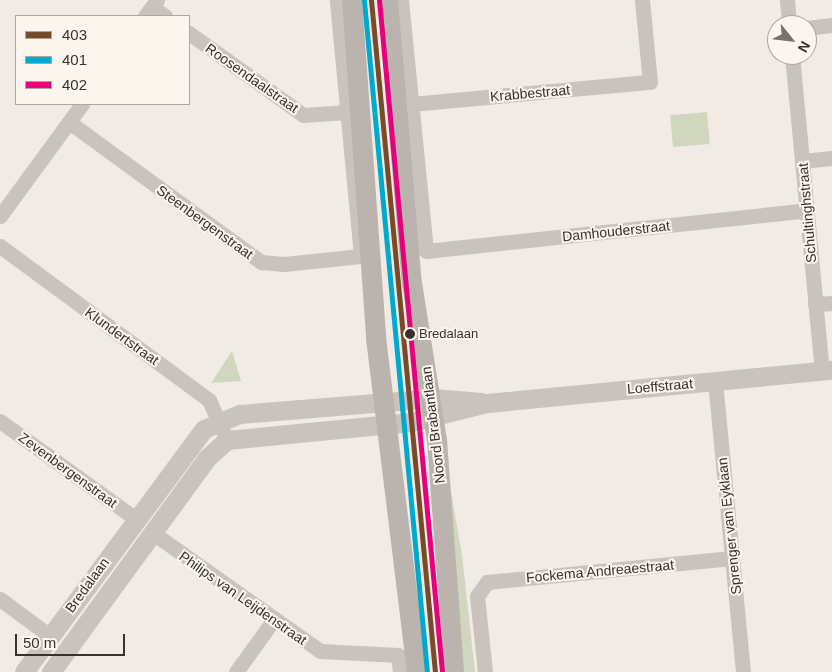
<!DOCTYPE html>
<style>
body{margin:0}
#map{position:relative;width:832px;height:672px;overflow:hidden;background:#f0ebe5;font-family:Arial,sans-serif}
div>[style]{position:absolute}
.green>*{inset:0;background:#d1d6bf;transform-origin:0 0}
.minor>*{height:15px;margin:-7.5px;padding:0 7.5px;transform-origin:7.5px;border-radius:7.5px;background:#c9c3be}
.tertiary>*{height:19px;margin:-9.5px;padding:0 9.5px;transform-origin:9.5px;border-radius:9.5px;background:#c9c3be}
.secondary>*{height:20px;margin:-10px;padding:0 10px;transform-origin:10px;border-radius:10px;background:#bab3ae}
.bus-1>*{height:5px;margin:-2.5px;padding:0 2.5px;transform-origin:2.5px;border-radius:2.5px;background:#7a4b2a}
.bus-2>*{height:5px;margin:-2.5px;padding:0 2.5px;transform-origin:2.5px;border-radius:2.5px;background:#00a9ce}
.bus-3>*{height:5px;margin:-2.5px;padding:0 2.5px;transform-origin:2.5px;border-radius:2.5px;background:#e5007d}
.dots>*{width:14px;height:14px;translate:-50% -50%;box-sizing:border-box;border:2px solid #fbf5ee;border-radius:50%}
span{translate:-50% -50%;white-space:nowrap;text-align:center;line-height:1.15;-webkit-text-stroke:4px #fbf5ee;paint-order:stroke}
.bus-label{font-size:13px;color:#3b302b}
.left{translate:0 -50%;text-align:left}
.street-label{font-size:14px;color:#3b302b}
.legend{position:absolute;left:15px;top:15px;width:175px;height:90px;box-sizing:border-box;background:#fbf5ee;border:1px solid #aea6a0;margin:0;padding:6px 9px;list-style:none;font-size:15px;color:#3b302b}
.legend li{display:flex;align-items:center;gap:10px;height:25px}
.legend b{width:25px;border:1px solid #aea6a0}
.north{position:absolute;left:767px;top:15px;width:50px;height:50px;box-sizing:border-box;background:#fbf5ee;border:1px solid #aea6a0;border-radius:50%;rotate:119deg;font-size:14px;font-weight:700;line-height:20px;text-align:center;color:#3b302b}
.north::after{content:'';display:block;margin:auto;width:18px;height:22px;background:#7a716c;clip-path:polygon(50% 0,100% 100%,50% 72%,0 100%)}
.scale{position:absolute;left:15px;top:634px;width:110px;height:22px;box-sizing:border-box;border:2px solid #3b302b;border-top:0;padding-left:6px;font-size:15px;line-height:18px;white-space:nowrap;color:#3b302b;-webkit-text-stroke:4px #fbf5ee;paint-order:stroke}
</style>
<div id="map">
<div class="green">
<i style="left:707px;top:112px;width:32px;height:37px;rotate:85deg"></i>
<i style="clip-path:polygon(232px 351px,241px 381px,211px 383px)"></i>
<i style="clip-path:polygon(444px 451px,462px 555px,475px 672px,459px 672px)"></i>
</div>
<div class="minor">
<i style="left:401px;top:0;width:252px;rotate:84.3deg"></i>
<i style="left:426px;top:251px;width:383px;rotate:-6.1deg"></i>
<i style="left:787px;top:0;width:25px;rotate:85deg"></i>
<i style="left:152px;top:7px;width:16px;rotate:35deg"></i>
<i style="left:145px;top:16px;width:20px;rotate:-53deg"></i>
<i style="left:807px;top:28px;width:25px;rotate:-7deg"></i>
<i style="left:189px;top:33px;width:140px;rotate:35.7deg"></i>
<i style="left:303px;top:115px;width:44px;rotate:-3.9deg"></i>
<i style="left:792px;top:55px;width:317px;rotate:84.6deg"></i>
<i style="left:411px;top:104px;width:240px;rotate:-5.3deg"></i>
<i style="left:650px;top:82px;width:82px;rotate:-95.6deg"></i>
<i style="left:69px;top:122px;width:238px;rotate:36.1deg"></i>
<i style="left:261px;top:262px;width:23px;rotate:5deg"></i>
<i style="left:284px;top:264px;width:77px;rotate:-5.9deg"></i>
<i style="left:361px;top:256px;width:257px;rotate:-95.4deg"></i>
<i style="left:802px;top:161px;width:30px;rotate:-6deg"></i>
<i style="left:0;top:216px;width:139px;rotate:-53.8deg"></i>
<i style="left:0;top:246px;width:260px;rotate:36.4deg"></i>
<i style="left:209px;top:400px;width:34px;rotate:66deg"></i>
<i style="left:815px;top:304px;width:17px;rotate:-3deg"></i>
<i style="left:715px;top:381px;width:292px;rotate:84.5deg"></i>
<i style="left:0;top:421px;width:168px;rotate:35.8deg"></i>
<i style="left:153px;top:533px;width:204px;rotate:35.2deg"></i>
<i style="left:320px;top:651px;width:78px;rotate:2.9deg"></i>
<i style="left:398px;top:655px;width:17px;rotate:83deg"></i>
<i style="left:0;top:599px;width:62px;rotate:36.5deg"></i>
<i style="left:236px;top:672px;width:62px;rotate:-54.2deg"></i>
<i style="left:485px;top:672px;width:76px;rotate:-96deg"></i>
<i style="left:477px;top:596px;width:17px;rotate:-54deg"></i>
<i style="left:487px;top:582px;width:246px;rotate:-5.6deg"></i>
</div>
<div class="tertiary">
<i style="left:24px;top:672px;width:302px;rotate:-53.5deg"></i>
<i style="left:204px;top:429px;width:39px;rotate:-23deg"></i>
<i style="left:240px;top:414px;width:194px;rotate:-4.7deg"></i>
<i style="left:433px;top:398px;width:48px;rotate:4.8deg"></i>
<i style="left:51px;top:672px;width:265px;rotate:-53.9deg"></i>
<i style="left:207px;top:458px;width:27px;rotate:-42deg"></i>
<i style="left:227px;top:440px;width:185px;rotate:-5.6deg"></i>
<i style="left:411px;top:422px;width:78px;rotate:-14deg"></i>
<i style="left:487px;top:403px;width:347px;rotate:-5.5deg"></i>
</div>
<div class="secondary">
<i style="left:352px;top:0;width:339px;rotate:85.9deg"></i>
<i style="left:376px;top:338px;width:337px;rotate:83deg"></i>
<i style="left:388px;top:0;width:284px;rotate:85.2deg"></i>
<i style="left:412px;top:283px;width:159px;rotate:81deg"></i>
<i style="left:437px;top:440px;width:233px;rotate:85.8deg"></i>
</div>
<div class="bus-1">
<i style="left:371px;top:0;width:675px;rotate:84.56deg"></i>
</div>
<div class="bus-2">
<i style="left:364px;top:1px;width:674px;rotate:84.64deg"></i>
</div>
<div class="bus-3">
<i style="left:379px;top:0;width:674px;rotate:84.64deg"></i>
</div>
<div class="dots">
<i style="left:410px;top:334px;background:#3b302b"></i>
</div>
<div class="bus-label">
<span class="left" style="left:419px;top:334px">Bredalaan</span>
</div>
<div class="street-label">
<span style="left:252px;top:78px;rotate:35deg">Roosendaalstraat</span>
<span style="left:530px;top:93px;rotate:-5deg">Krabbestraat</span>
<span style="left:807px;top:213px;rotate:-95deg">Schultinghstraat</span>
<span style="left:205px;top:222px;rotate:36deg">Steenbergenstraat</span>
<span style="left:616px;top:231px;rotate:-6deg">Damhouderstraat</span>
<span style="left:122px;top:336px;rotate:36deg">Klundertstraat</span>
<span style="left:660px;top:386px;rotate:-5deg">Loeffstraat</span>
<span style="left:433px;top:425px;rotate:-97deg">Noord Brabantlaan</span>
<span style="left:68px;top:470px;rotate:36deg">Zevenbergenstraat</span>
<span style="left:729px;top:526px;rotate:-96deg">Sprenger van Eyklaan</span>
<span style="left:600px;top:571px;rotate:-5deg">Fockema Andreaestraat</span>
<span style="left:87px;top:585px;rotate:-54deg">Bredalaan</span>
<span style="left:243px;top:598px;rotate:35deg">Philips van Leijdenstraat</span>
</div>
<ul class="legend">
<li><b style="height:6px;background:#7a4b2a"></b>403</li>
<li><b style="height:6px;background:#00a9ce"></b>401</li>
<li><b style="height:6px;background:#e5007d"></b>402</li>
</ul>
<div class="north">N</div>
<div class="scale">50 m</div>
</div>
